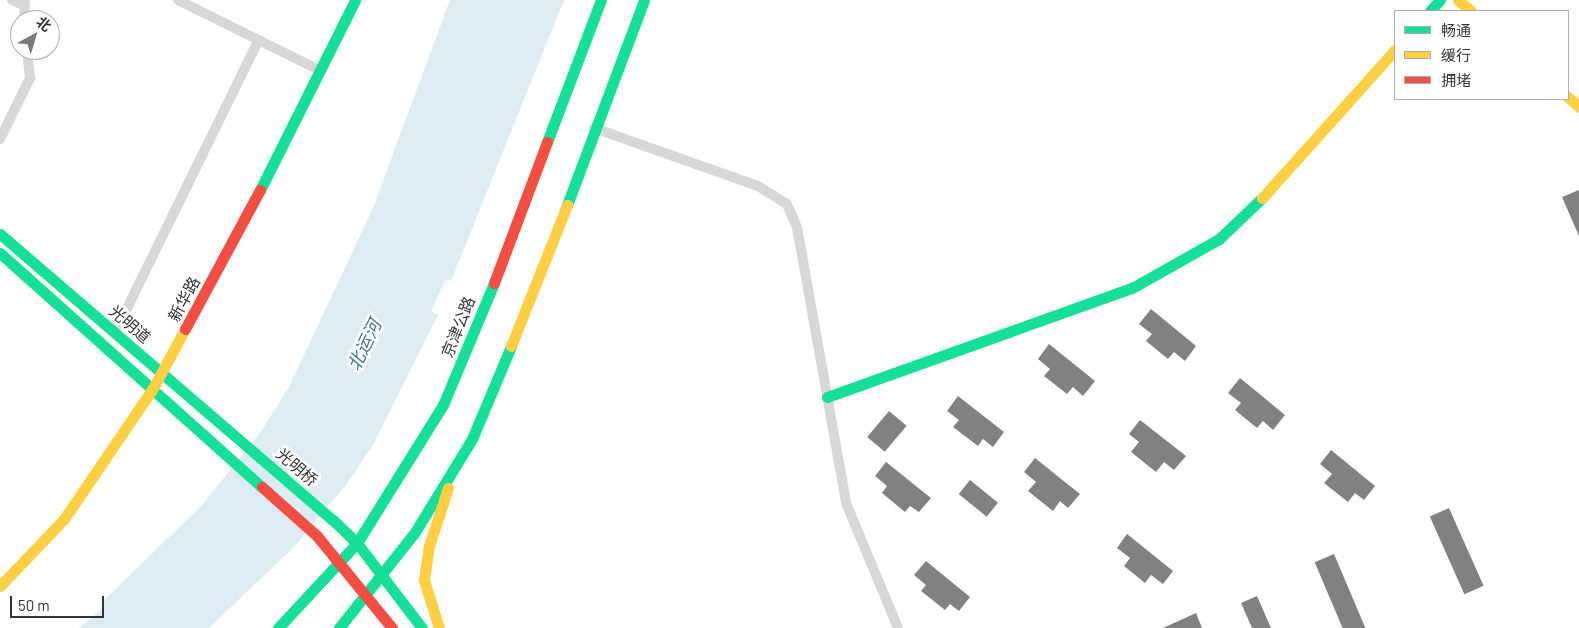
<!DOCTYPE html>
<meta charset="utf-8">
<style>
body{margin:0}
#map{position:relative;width:1579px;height:628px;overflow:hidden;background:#fff;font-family:Barlow,"Noto Sans SC",sans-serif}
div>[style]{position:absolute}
.water>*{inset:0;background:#ddebf3}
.building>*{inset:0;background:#818181;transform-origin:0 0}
.street>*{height:10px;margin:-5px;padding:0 5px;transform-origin:5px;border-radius:5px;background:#d7d7d7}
.fast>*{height:11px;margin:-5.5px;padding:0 5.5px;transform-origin:5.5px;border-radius:5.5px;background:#16e098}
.slow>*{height:11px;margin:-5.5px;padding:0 5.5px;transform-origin:5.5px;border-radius:5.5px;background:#ffcf43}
.jam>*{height:11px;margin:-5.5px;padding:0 5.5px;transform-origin:5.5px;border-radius:5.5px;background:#f24e42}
span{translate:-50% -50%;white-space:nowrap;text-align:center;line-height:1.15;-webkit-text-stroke:5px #fff;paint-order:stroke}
.street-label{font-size:16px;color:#333}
.water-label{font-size:18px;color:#3f7597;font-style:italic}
.legend{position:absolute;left:1394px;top:10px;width:175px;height:90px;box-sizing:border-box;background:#fff;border:1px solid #adadad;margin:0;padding:6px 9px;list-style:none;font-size:15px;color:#333}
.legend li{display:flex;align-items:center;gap:10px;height:25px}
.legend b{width:25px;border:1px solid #adadad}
.north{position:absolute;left:10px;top:10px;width:50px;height:50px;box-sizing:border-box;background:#fff;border:1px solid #adadad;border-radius:50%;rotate:39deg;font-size:14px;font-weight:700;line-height:20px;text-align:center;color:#333}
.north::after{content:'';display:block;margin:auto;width:18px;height:22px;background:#7a7a7a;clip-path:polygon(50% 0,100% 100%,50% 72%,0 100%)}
.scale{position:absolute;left:10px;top:596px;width:94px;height:22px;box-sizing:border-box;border:2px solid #333;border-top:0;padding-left:6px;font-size:15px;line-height:18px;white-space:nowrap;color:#333;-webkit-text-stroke:4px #fff;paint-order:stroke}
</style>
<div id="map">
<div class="water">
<i style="clip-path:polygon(450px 0,564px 0,451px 281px,446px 279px,431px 311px,438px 315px,374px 443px,346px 485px,293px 548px,209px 628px,79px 628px,103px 608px,103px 601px,202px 505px,260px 433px,289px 387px,373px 208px)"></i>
</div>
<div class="building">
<i style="clip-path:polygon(1579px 190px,1579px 236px,1562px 197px)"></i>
<i style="clip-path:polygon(1151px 309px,1196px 346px,1185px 361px,1174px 352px,1168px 359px,1146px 341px,1152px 334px,1139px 324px)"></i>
<i style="clip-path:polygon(1049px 344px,1095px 381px,1083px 396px,1073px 387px,1067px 394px,1044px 376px,1050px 369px,1038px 359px)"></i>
<i style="clip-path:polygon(1240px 378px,1285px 415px,1273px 430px,1263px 421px,1257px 428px,1235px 410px,1241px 403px,1228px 393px)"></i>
<i style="clip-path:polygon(958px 396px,1004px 432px,993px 447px,983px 439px,978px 446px,953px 427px,959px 420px,947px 411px)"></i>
<i style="left:889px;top:411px;width:23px;height:34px;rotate:40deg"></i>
<i style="clip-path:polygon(1140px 420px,1186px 456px,1174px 470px,1164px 462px,1156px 472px,1131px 452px,1139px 442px,1129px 434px)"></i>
<i style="clip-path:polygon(1331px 450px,1375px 486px,1364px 500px,1355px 493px,1348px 502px,1324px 483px,1332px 474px,1320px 464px)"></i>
<i style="clip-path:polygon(1035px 458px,1080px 494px,1068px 508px,1060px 501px,1053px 511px,1028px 491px,1036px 482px,1024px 472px)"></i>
<i style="clip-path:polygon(886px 462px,931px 498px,919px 512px,910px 506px,905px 512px,882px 493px,887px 486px,875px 476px)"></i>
<i style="left:970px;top:480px;width:36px;height:18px;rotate:39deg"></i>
<i style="left:1449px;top:508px;width:85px;height:21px;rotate:66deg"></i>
<i style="clip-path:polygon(1127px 534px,1173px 571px,1163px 584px,1151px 575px,1145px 583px,1124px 566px,1130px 558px,1117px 548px)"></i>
<i style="left:1334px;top:554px;width:81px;height:21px;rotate:67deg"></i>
<i style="clip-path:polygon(926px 561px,970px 597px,959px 611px,950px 604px,945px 610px,921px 591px,926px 585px,914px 575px)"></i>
<i style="clip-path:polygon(1257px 596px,1271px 628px,1252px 628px,1241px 603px)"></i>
<i style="clip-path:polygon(1196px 613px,1202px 628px,1163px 628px)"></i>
</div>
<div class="street">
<i style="left:12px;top:0;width:12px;rotate:24deg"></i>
<i style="left:178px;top:0;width:157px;rotate:26.4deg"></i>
<i style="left:24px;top:20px;width:20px;rotate:-87deg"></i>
<i style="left:594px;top:128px;width:174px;rotate:19.5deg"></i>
<i style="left:758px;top:186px;width:34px;rotate:32deg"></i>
<i style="left:787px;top:204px;width:25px;rotate:67deg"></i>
<i style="left:797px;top:227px;width:280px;rotate:79.9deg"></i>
<i style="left:846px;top:503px;width:135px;rotate:67.4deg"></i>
<i style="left:0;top:139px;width:68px;rotate:-63.8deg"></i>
<i style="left:30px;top:78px;width:28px;rotate:-96deg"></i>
<i style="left:115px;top:333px;width:325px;rotate:-63.9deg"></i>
</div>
<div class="fast">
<i style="left:1430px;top:11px;width:15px;rotate:-48deg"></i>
<i style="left:547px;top:142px;width:152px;rotate:-69.2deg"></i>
<i style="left:260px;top:190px;width:212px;rotate:-63.4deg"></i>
<i style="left:567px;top:205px;width:219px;rotate:-69.4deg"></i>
<i style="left:0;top:234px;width:439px;rotate:40.7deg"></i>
<i style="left:333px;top:520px;width:33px;rotate:44deg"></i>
<i style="left:357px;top:543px;width:107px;rotate:52.6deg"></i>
<i style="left:0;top:253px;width:351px;rotate:41.8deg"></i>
<i style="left:827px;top:397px;width:324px;rotate:-19.7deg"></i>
<i style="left:1132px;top:288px;width:100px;rotate:-29.4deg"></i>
<i style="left:1219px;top:239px;width:59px;rotate:-43.6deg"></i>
<i style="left:278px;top:628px;width:116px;rotate:-47.1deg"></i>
<i style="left:357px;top:543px;width:163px;rotate:-58.1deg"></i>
<i style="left:443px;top:405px;width:132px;rotate:-67.3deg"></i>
<i style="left:339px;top:628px;width:122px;rotate:-51.6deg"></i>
<i style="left:415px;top:532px;width:109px;rotate:-58.5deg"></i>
<i style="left:472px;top:439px;width:101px;rotate:-67.2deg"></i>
</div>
<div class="slow">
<i style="left:1458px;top:0;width:17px;rotate:40deg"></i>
<i style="left:1568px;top:97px;width:15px;rotate:42deg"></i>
<i style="left:1262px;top:198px;width:199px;rotate:-48.1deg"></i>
<i style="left:511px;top:346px;width:152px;rotate:-68.3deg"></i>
<i style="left:0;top:586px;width:93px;rotate:-46.3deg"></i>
<i style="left:64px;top:519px;width:158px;rotate:-55.8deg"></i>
<i style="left:153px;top:388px;width:67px;rotate:-61.5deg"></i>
<i style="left:439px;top:628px;width:50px;rotate:-107.4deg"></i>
<i style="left:424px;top:580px;width:34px;rotate:-82deg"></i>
<i style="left:429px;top:546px;width:61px;rotate:-71.9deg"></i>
</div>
<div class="jam">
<i style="left:494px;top:283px;width:151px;rotate:-69.4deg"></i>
<i style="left:185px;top:329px;width:158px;rotate:-61.7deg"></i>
<i style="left:262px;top:487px;width:74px;rotate:41.7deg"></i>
<i style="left:317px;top:536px;width:119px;rotate:50.8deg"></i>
</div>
<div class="street-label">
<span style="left:184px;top:299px;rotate:-62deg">新华路</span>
<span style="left:130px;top:324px;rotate:41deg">光明道</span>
<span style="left:458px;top:327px;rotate:-68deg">京津公路</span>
<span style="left:297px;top:467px;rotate:41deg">光明桥</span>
</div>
<div class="water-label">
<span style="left:364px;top:345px;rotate:-64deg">北运河</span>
</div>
<ul class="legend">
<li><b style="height:6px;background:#16e098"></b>畅通</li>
<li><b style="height:6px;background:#ffcf43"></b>缓行</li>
<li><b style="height:6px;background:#f24e42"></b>拥堵</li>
</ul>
<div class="north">北</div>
<div class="scale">50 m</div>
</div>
